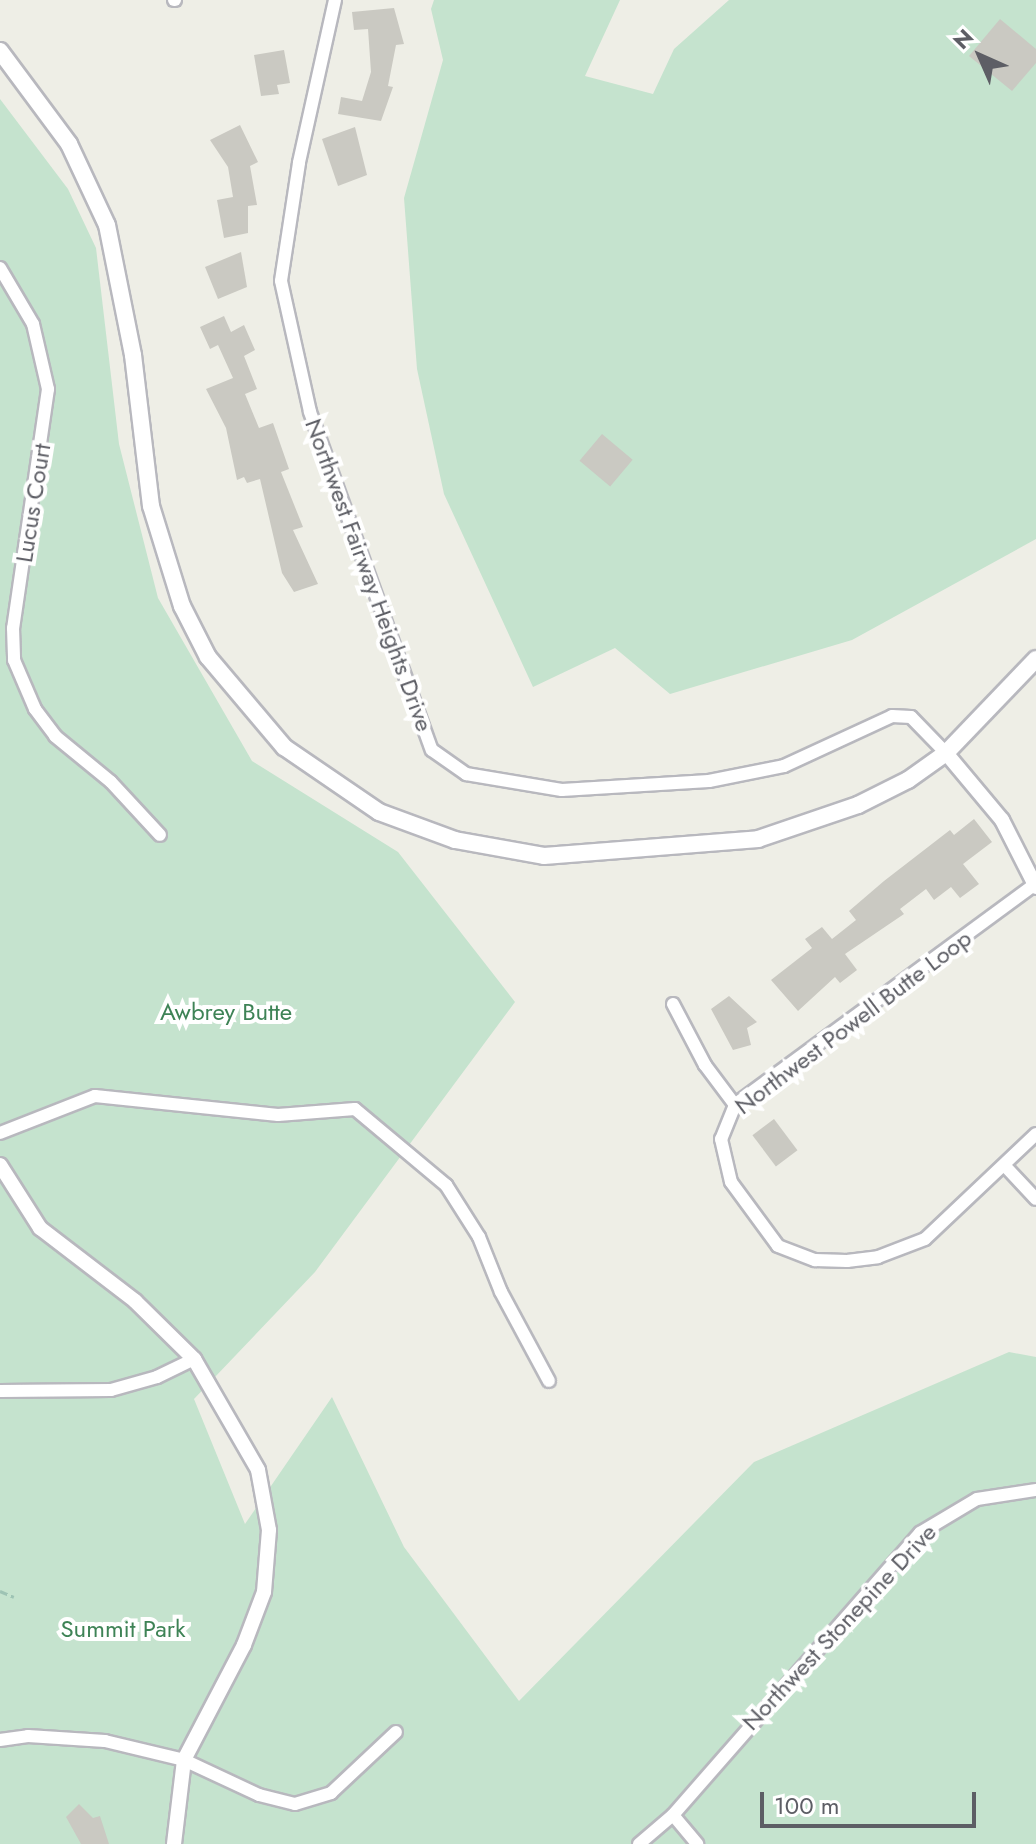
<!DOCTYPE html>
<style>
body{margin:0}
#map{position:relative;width:1036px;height:1844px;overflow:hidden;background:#eeeee6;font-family:Jost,sans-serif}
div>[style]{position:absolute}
.green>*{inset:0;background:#c5e3ce}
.building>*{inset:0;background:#cac9c2;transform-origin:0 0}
.path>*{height:3px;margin-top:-1.5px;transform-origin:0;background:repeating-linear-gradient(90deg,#9ec3b4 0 8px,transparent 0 12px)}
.roads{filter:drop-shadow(2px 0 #b8b8be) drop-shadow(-2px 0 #b8b8be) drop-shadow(0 2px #b8b8be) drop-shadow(0 -2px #b8b8be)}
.minor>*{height:12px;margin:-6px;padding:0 6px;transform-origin:6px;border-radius:6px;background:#fff}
.tertiary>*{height:14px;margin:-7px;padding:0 7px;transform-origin:7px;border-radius:7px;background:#fff}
.secondary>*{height:16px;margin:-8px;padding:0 8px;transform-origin:8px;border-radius:8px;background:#fff}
span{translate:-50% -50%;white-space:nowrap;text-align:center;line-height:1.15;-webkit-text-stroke:8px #fff;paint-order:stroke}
.street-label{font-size:24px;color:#5d5e65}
.park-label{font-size:24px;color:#3e8356}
.north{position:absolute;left:940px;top:16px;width:80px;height:80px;-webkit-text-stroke:6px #fff;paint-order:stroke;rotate:315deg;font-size:22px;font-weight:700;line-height:32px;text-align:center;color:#5d5e65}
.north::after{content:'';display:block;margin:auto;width:28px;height:36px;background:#5d5e65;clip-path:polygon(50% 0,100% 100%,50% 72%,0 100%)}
.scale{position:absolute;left:760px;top:1792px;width:216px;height:36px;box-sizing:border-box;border:4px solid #5d5e65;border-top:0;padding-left:10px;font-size:24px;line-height:28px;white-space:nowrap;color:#5d5e65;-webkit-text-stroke:6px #fff;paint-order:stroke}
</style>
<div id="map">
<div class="green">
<i style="clip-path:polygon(434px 0,620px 0,585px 76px,653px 94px,674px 49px,729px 0,1036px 0,1036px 539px,852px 640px,670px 694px,615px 648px,533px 687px,444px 494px,417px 369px,404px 198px,443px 60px,431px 9px)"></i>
<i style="clip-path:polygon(0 99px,68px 189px,96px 248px,119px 444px,158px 598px,252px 761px,398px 852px,515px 1002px,315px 1272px,194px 1399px,245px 1524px,332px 1397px,404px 1547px,519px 1701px,754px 1462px,1009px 1352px,1036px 1357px,1036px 1844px,0 1844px)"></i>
</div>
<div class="building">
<i style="clip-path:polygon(394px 8px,404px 44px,396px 45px,388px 86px,393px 87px,381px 121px,338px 114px,341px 97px,362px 101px,371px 72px,368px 29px,354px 30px,352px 12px)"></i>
<i style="clip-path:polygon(1000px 19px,1036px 49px,1036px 63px,1012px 91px,969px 56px)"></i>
<i style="clip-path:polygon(284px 50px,290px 83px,277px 85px,279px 94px,261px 96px,254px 55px)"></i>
<i style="clip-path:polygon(240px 125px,258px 162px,250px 166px,257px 205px,248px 206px,248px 233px,224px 238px,217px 200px,233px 197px,228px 167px,210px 140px)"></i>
<i style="clip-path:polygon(355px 127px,367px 175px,338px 186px,322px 139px)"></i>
<i style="clip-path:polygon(241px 252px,247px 287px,218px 299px,205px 267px)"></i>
<i style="clip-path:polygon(224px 316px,231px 332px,244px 325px,255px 350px,244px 356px,257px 389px,245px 394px,259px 428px,273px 423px,289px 469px,281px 472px,303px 527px,293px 530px,318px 584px,294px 592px,282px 573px,260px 479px,247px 483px,244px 477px,237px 480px,226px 428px,206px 389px,233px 378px,218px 345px,210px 349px,200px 327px)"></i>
<i style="left:602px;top:434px;width:40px;height:35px;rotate:40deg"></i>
<i style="clip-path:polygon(974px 819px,992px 842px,963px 864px,979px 884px,960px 898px,951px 887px,934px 900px,926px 889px,900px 909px,904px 914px,845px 954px,857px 970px,840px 983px,835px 977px,798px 1011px,771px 980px,812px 948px,805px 939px,822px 927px,832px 939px,856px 920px,849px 911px,884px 881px,950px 830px,954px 835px)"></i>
<i style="clip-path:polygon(729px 996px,757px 1022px,747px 1028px,751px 1045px,733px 1050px,711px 1009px)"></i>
<i style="left:774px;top:1119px;width:39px;height:27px;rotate:53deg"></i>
<i style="clip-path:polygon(79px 1804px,93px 1818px,100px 1816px,109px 1844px,81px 1844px,66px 1817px)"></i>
</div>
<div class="path">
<i style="left:0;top:1591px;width:15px;rotate:23deg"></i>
</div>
<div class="roads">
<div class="minor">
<i style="left:174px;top:0;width:1px"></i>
<i style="left:335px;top:0;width:167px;rotate:102.5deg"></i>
<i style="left:299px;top:163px;width:119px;rotate:98.7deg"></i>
<i style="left:281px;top:281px;width:134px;rotate:77.5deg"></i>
<i style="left:310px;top:412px;width:359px;rotate:70.2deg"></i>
<i style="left:432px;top:750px;width:42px;rotate:35.2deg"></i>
<i style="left:466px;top:774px;width:97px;rotate:9.5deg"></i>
<i style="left:562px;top:790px;width:147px;rotate:-3.5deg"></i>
<i style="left:709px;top:781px;width:76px;rotate:-11.3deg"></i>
<i style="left:784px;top:766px;width:119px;rotate:-24.8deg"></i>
<i style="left:892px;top:716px;width:19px;rotate:3deg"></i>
<i style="left:911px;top:717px;width:50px;rotate:45.8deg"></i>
<i style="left:0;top:268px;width:65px;rotate:59.5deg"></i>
<i style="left:33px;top:324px;width:67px;rotate:77deg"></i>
<i style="left:48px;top:389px;width:242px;rotate:98.3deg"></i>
<i style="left:13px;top:628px;width:32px;rotate:88deg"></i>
<i style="left:14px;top:660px;width:53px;rotate:66.8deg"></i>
<i style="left:35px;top:709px;width:34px;rotate:53deg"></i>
<i style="left:55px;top:736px;width:72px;rotate:39.4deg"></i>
<i style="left:111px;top:782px;width:72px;rotate:47.2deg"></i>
<i style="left:1034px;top:885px;width:371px;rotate:143.7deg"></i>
<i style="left:735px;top:1105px;width:37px;rotate:112deg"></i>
<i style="left:721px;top:1139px;width:44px;rotate:76.9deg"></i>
<i style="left:731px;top:1182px;width:79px;rotate:53.7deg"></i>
<i style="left:778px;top:1246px;width:40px;rotate:21deg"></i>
<i style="left:815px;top:1260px;width:32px;rotate:2deg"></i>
<i style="left:847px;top:1261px;width:31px;rotate:-7deg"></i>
<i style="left:878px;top:1257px;width:50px;rotate:-21deg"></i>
<i style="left:925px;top:1239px;width:153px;rotate:-43.4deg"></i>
<i style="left:673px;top:1004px;width:69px;rotate:62.3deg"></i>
<i style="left:705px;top:1065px;width:50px;rotate:53.1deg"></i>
<i style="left:0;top:1133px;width:102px;rotate:-21.3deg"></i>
<i style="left:95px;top:1096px;width:184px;rotate:5.9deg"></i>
<i style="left:278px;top:1115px;width:77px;rotate:-4.5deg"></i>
<i style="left:355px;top:1109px;width:119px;rotate:39.9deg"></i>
<i style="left:446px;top:1185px;width:62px;rotate:57.6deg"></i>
<i style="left:479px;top:1237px;width:59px;rotate:68.2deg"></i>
<i style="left:501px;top:1292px;width:101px;rotate:61.7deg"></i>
<i style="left:1005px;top:1166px;width:45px;rotate:46.8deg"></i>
<i style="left:0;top:1391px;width:111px;rotate:-0.5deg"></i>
<i style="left:111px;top:1390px;width:48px;rotate:-15.8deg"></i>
<i style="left:157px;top:1377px;width:41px;rotate:-25.9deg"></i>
<i style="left:0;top:1740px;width:28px;rotate:-8deg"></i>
<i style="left:28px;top:1736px;width:77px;rotate:3.7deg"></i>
<i style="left:105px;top:1741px;width:81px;rotate:13.5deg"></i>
<i style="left:184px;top:1760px;width:83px;rotate:25deg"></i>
<i style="left:259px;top:1795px;width:37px;rotate:14deg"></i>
<i style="left:295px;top:1804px;width:38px;rotate:-17deg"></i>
<i style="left:331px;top:1793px;width:89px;rotate:-43.2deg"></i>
<i style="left:673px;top:1815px;width:38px;rotate:50deg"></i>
<i style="left:639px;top:1844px;width:45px;rotate:-40.5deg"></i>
<i style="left:673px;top:1815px;width:375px;rotate:-48.8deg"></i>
<i style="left:920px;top:1533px;width:66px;rotate:-30.8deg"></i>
<i style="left:977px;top:1499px;width:60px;rotate:-8.7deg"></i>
</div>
<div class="tertiary">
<i style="left:946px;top:753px;width:87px;rotate:50.1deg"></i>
<i style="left:1002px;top:820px;width:75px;rotate:63.1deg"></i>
<i style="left:0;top:1165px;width:75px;rotate:57.6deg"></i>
<i style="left:40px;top:1228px;width:120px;rotate:37.5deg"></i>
<i style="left:135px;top:1301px;width:83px;rotate:44.5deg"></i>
<i style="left:194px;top:1359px;width:128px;rotate:60deg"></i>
<i style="left:258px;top:1470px;width:61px;rotate:79.6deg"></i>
<i style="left:269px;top:1530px;width:62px;rotate:94.6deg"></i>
<i style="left:264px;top:1592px;width:57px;rotate:110.7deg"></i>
<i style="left:244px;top:1645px;width:130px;rotate:117.6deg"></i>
<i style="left:184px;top:1760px;width:85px;rotate:96.8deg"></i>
</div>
<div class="secondary">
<i style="left:0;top:51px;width:116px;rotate:53.4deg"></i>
<i style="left:69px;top:144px;width:89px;rotate:64.9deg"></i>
<i style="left:107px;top:225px;width:133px;rotate:78.7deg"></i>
<i style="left:133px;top:355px;width:152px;rotate:83.2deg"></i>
<i style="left:151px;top:506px;width:105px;rotate:72.8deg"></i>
<i style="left:182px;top:606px;width:57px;rotate:63deg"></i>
<i style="left:208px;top:657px;width:118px;rotate:49.8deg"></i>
<i style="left:284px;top:747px;width:115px;rotate:34.4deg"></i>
<i style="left:379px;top:812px;width:81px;rotate:20.2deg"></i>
<i style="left:455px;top:840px;width:90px;rotate:10.2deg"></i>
<i style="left:544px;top:856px;width:215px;rotate:-4.5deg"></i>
<i style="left:758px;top:839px;width:106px;rotate:-18.8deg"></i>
<i style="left:858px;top:805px;width:56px;rotate:-26.6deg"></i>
<i style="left:908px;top:780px;width:47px;rotate:-35.4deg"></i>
<i style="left:946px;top:753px;width:130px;rotate:-46.2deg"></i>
</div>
</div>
<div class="street-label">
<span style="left:33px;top:503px;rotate:-81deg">Lucus Court</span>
<span style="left:369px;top:575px;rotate:70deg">Northwest Fairway Heights Drive</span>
<span style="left:853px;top:1022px;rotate:-37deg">Northwest Powell Butte Loop</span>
<span style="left:839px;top:1627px;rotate:-47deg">Northwest Stonepine Drive</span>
</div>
<div class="park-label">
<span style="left:226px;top:1012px">Awbrey Butte</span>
<span style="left:123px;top:1629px">Summit Park</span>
</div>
<div class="north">N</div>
<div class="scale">100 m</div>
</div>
